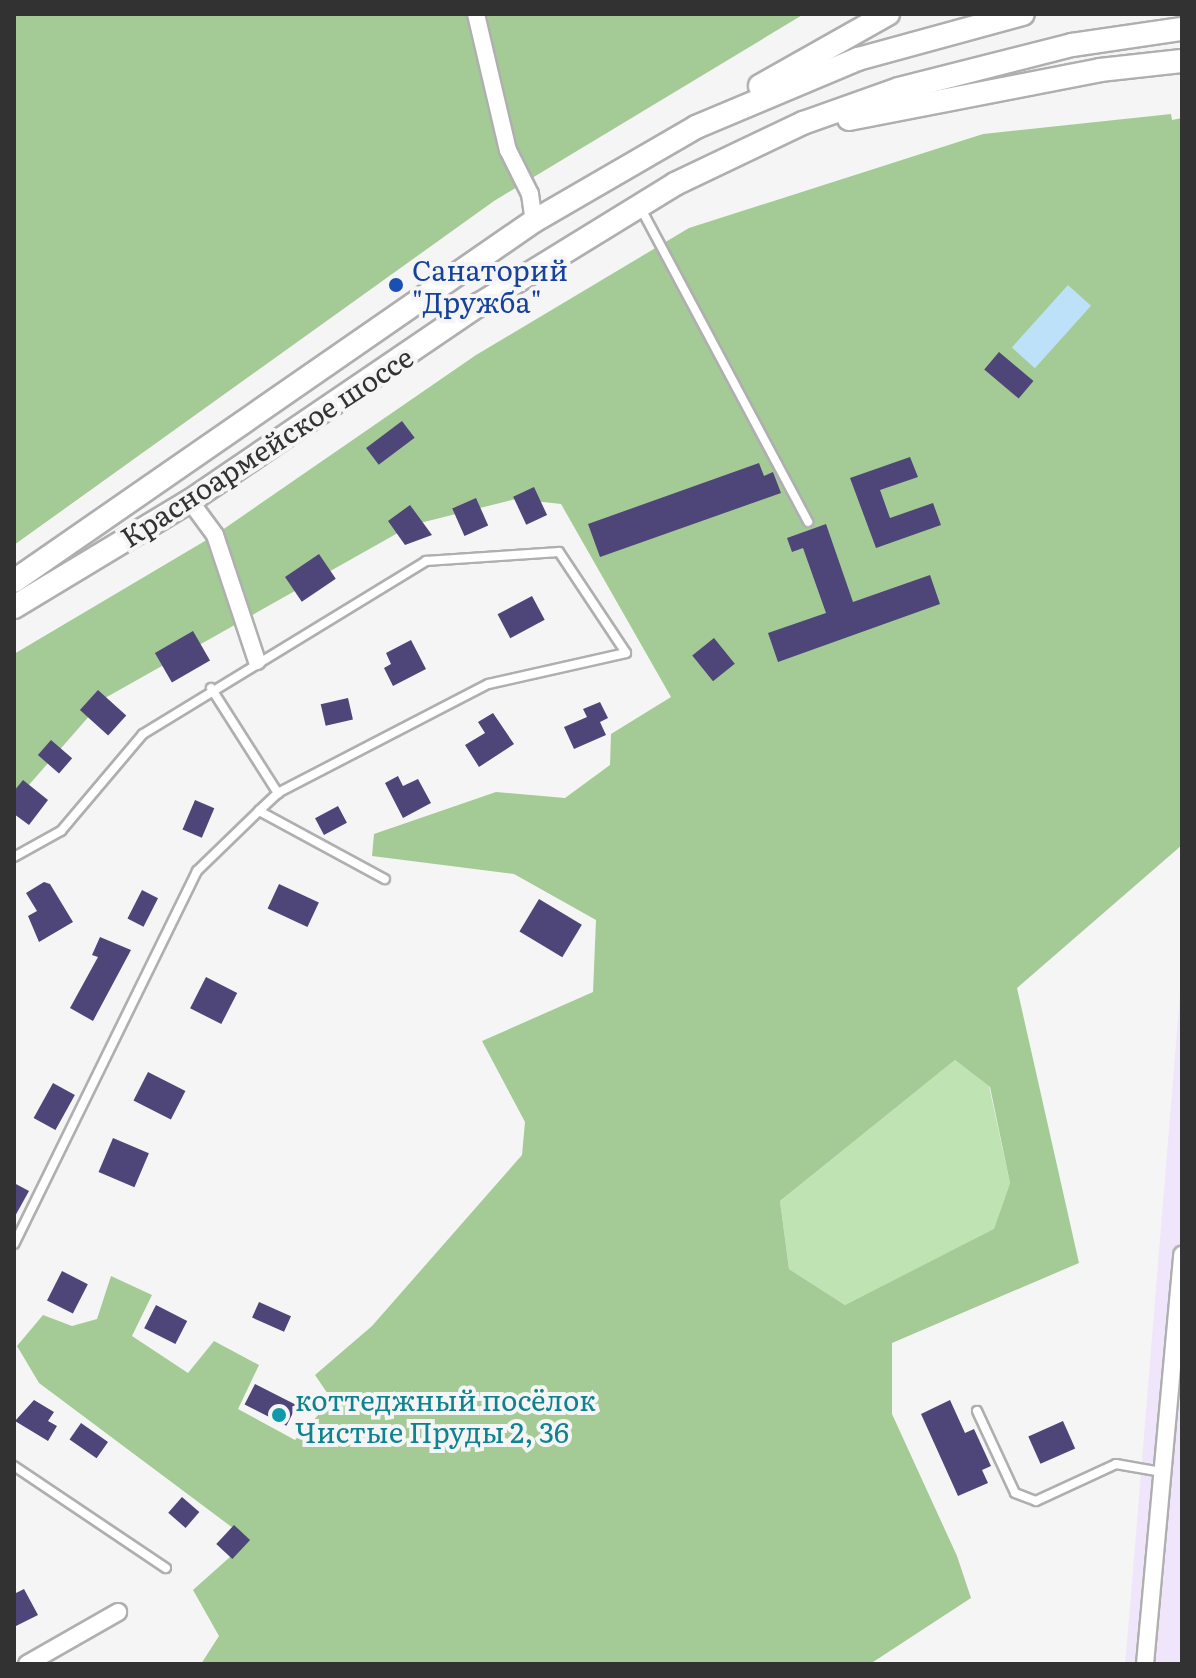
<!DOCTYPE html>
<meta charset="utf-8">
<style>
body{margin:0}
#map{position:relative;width:1196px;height:1678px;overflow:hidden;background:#f5f5f6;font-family:Literata,serif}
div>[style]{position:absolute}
.commercial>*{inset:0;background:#f0e6fb}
.green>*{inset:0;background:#c0e3b3}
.forest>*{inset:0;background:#a4cb95}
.water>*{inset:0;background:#bce1f8;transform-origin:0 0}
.building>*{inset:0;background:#4e4579;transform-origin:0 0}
.roads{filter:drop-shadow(2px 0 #afafb0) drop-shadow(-2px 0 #afafb0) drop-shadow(0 2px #afafb0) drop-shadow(0 -2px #afafb0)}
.lane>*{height:8px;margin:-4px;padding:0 4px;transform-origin:4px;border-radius:4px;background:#fff}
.street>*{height:16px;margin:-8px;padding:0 8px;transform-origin:8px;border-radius:8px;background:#fff}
.secondary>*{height:22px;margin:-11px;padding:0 11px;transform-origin:11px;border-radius:11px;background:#fff}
.dots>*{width:22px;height:22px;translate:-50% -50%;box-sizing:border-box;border:4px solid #f5f5f6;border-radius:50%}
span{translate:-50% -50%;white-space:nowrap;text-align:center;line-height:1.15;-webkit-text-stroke:8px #f5f5f6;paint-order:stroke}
.transit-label{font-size:28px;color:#164399}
.left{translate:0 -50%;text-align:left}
.street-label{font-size:28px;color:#323232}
.culture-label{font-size:28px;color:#0d838f}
.frame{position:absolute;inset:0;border:16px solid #323232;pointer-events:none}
</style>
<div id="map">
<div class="commercial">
<i style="clip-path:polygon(1182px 969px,1182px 1664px,1125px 1664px,1130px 1607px)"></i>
</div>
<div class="green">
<i style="clip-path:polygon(955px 1060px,989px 1086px,1010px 1183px,994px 1230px,845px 1305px,789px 1269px,780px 1201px)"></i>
</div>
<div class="forest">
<i style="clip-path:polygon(14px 14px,804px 14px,494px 201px,14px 545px)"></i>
<i style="clip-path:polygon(evenodd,1171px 114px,1172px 120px,1182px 118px,1182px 845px,1017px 988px,1079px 1263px,892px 1343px,892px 1414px,957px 1556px,971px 1598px,870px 1664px,201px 1664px,219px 1636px,193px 1590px,249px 1540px,39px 1383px,17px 1346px,43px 1315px,72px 1326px,97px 1319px,111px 1276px,152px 1295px,132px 1336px,188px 1373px,214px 1341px,259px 1365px,238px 1409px,295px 1440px,332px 1400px,315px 1375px,372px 1326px,522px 1155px,525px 1122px,482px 1041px,593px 992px,596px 920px,514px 874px,372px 856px,374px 834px,496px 792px,565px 798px,610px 765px,611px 734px,671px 697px,561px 504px,516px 499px,412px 525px,105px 698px,14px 802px,14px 654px,215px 535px,476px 355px,689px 228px,983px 134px,1171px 114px,955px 1060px,990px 1087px,1010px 1183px,994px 1229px,845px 1305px,789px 1269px,780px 1201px,955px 1060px)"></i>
</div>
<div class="water">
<i style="left:1068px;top:285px;width:31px;height:84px;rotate:42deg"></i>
</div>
<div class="building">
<i style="left:999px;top:352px;width:45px;height:23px;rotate:40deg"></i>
<i style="left:402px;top:421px;width:21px;height:45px;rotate:53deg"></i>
<i style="clip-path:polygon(910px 457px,918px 477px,880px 490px,890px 518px,933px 503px,941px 525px,876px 548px,850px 478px)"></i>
<i style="clip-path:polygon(759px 463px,764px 476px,773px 472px,781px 493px,600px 557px,588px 524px)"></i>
<i style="left:534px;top:487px;width:31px;height:23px;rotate:65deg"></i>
<i style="left:476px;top:498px;width:30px;height:26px;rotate:66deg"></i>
<i style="clip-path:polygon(410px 505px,432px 535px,405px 545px,388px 521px)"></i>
<i style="clip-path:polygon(826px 524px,853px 602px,930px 575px,940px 604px,778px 662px,768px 633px,826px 613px,803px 548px,792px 552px,787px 538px)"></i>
<i style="left:319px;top:554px;width:30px;height:41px;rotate:56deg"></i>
<i style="left:532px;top:596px;width:27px;height:39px;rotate:62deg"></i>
<i style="left:193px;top:631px;width:34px;height:44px;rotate:60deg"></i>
<i style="left:714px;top:638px;width:33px;height:28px;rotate:51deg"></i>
<i style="clip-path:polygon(411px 640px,426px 669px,393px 686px,384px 668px,391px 664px,386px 653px)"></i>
<i style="left:98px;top:690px;width:38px;height:27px;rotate:42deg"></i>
<i style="left:348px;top:698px;width:22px;height:28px;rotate:77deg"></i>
<i style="clip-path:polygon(600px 702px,608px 718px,600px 722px,606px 735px,574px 749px,564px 727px,587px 717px,583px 709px)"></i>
<i style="clip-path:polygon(493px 713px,514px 744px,479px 767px,465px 745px,485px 733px,478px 722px)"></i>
<i style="left:51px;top:740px;width:28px;height:20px;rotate:41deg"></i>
<i style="clip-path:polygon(398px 776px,403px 786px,418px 779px,431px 803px,403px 818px,385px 783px)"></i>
<i style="clip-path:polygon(23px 780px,48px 800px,29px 825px,14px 814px,14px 791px)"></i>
<i style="left:195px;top:800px;width:21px;height:32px;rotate:23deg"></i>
<i style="left:338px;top:806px;width:19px;height:26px;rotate:62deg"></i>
<i style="clip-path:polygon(44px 882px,50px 884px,73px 922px,39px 942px,28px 916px,37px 911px,26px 893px)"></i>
<i style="left:279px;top:884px;width:44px;height:27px;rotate:25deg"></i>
<i style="left:142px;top:890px;width:18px;height:32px;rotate:27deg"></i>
<i style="left:539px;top:899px;width:50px;height:38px;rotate:31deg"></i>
<i style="clip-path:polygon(100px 937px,131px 950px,93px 1021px,70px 1008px,98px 957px,92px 955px)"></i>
<i style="left:206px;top:977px;width:35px;height:35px;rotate:27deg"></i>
<i style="left:148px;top:1072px;width:42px;height:32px;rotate:27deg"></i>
<i style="left:53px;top:1083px;width:25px;height:40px;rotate:29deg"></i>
<i style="left:113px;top:1138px;width:39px;height:37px;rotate:23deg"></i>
<i style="clip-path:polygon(14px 1183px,29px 1191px,14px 1218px)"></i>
<i style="left:62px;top:1271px;width:29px;height:33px;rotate:27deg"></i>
<i style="left:259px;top:1302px;width:35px;height:17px;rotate:24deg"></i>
<i style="left:156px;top:1305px;width:35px;height:26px;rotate:27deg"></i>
<i style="left:255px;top:1384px;width:47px;height:23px;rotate:27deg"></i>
<i style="clip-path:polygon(34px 1400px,54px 1412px,48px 1421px,57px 1426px,48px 1441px,15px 1421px)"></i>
<i style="clip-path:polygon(950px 1400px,965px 1433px,974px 1429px,991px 1466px,982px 1470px,988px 1483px,958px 1496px,921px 1414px)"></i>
<i style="left:1063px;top:1421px;width:30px;height:38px;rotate:66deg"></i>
<i style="left:81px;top:1423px;width:33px;height:20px;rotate:35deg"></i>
<i style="left:182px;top:1497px;width:23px;height:21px;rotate:41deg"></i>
<i style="left:234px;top:1525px;width:22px;height:26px;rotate:43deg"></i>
<i style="clip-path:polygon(24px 1589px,38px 1615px,14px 1627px,14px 1594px)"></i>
</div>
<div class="roads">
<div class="lane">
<i style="left:640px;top:207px;width:357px;rotate:61.9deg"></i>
<i style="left:211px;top:688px;width:125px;rotate:57.5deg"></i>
<i style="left:259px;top:811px;width:143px;rotate:28.4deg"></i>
<i style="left:14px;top:857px;width:54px;rotate:-29deg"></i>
<i style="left:61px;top:831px;width:127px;rotate:-49.8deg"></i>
<i style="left:143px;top:734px;width:332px;rotate:-31.4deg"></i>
<i style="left:426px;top:561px;width:133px;rotate:-3.9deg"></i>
<i style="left:559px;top:552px;width:121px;rotate:56.4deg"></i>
<i style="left:626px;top:653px;width:141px;rotate:167.3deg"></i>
<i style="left:488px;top:684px;width:237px;rotate:152.6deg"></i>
<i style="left:278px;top:793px;width:26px;rotate:137deg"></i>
<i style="left:259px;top:811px;width:86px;rotate:135.9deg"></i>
<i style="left:197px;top:871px;width:415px;rotate:116.1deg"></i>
<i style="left:977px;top:1411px;width:90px;rotate:65.1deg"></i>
<i style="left:1015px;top:1493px;width:22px;rotate:21deg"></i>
<i style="left:1036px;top:1501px;width:88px;rotate:-24.8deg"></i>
<i style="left:1116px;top:1464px;width:47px;rotate:9.9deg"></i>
<i style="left:14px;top:1466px;width:183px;rotate:33.9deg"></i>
</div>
<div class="street">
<i style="left:476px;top:14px;width:140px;rotate:76.8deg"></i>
<i style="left:508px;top:150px;width:49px;rotate:63.4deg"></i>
<i style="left:530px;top:194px;width:27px;rotate:82deg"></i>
<i style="left:190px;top:501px;width:42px;rotate:53.7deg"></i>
<i style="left:215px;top:535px;width:133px;rotate:71.6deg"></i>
<i style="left:27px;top:1664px;width:105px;rotate:-29.7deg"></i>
<i style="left:1145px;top:1664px;width:411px;rotate:-84.8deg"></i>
</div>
<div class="secondary">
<i style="left:760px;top:86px;width:147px;rotate:-29.4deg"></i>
<i style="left:849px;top:119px;width:256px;rotate:-11deg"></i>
<i style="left:1100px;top:70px;width:82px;rotate:-6.3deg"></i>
<i style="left:14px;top:581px;width:632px;rotate:-34.7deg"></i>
<i style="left:534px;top:221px;width:187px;rotate:-30.1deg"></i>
<i style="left:696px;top:127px;width:176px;rotate:-22.8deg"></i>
<i style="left:858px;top:59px;width:171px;rotate:-15.3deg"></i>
<i style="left:14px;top:607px;width:205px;rotate:-31.1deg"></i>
<i style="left:190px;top:501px;width:351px;rotate:-34.2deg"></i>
<i style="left:480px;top:304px;width:229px;rotate:-31.6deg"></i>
<i style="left:675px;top:184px;width:142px;rotate:-25.5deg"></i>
<i style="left:803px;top:123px;width:102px;rotate:-19.5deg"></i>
<i style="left:899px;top:89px;width:179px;rotate:-14.3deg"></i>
<i style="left:1072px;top:45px;width:111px;rotate:-8.3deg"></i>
</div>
</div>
<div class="dots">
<i style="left:396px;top:285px;background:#1a4fb4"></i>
<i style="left:279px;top:1415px;background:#0f9aa8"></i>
</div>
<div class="transit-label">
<span class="left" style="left:412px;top:285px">Санаторий<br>"Дружба"</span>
</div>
<div class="street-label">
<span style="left:266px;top:446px;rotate:-33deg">Красноармейское шоссе</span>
</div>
<div class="culture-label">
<span class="left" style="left:295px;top:1415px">коттеджный посёлок<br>Чистые Пруды 2, 36</span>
</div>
<div class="frame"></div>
</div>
